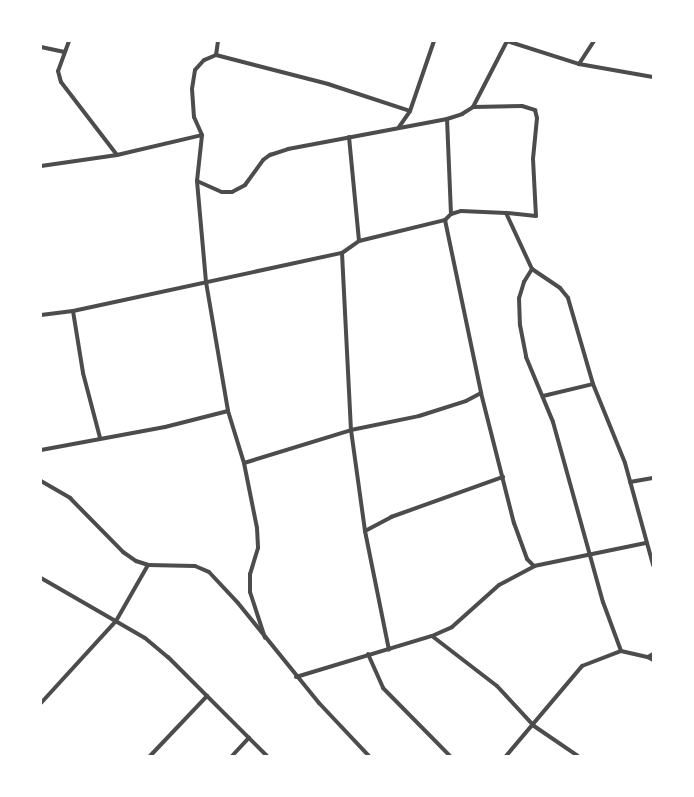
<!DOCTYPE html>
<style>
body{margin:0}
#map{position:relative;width:694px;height:797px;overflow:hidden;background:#fff;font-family:"Open Sans",sans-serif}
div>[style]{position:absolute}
.minor>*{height:4px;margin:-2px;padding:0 2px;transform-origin:2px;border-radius:2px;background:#4c4c4c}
span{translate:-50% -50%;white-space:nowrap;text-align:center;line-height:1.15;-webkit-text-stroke:4px #fff;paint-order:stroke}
.frame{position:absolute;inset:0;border:42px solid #fff;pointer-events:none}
</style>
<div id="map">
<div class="minor">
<i style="left:69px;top:41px;width:32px;rotate:110deg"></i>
<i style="left:58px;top:71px;width:11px;rotate:75deg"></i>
<i style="left:61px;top:82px;width:92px;rotate:52.5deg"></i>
<i style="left:218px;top:41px;width:14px;rotate:98deg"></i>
<i style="left:216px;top:55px;width:13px;rotate:157deg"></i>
<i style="left:204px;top:60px;width:13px;rotate:132deg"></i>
<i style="left:195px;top:70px;width:19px;rotate:99deg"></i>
<i style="left:192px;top:89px;width:28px;rotate:86deg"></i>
<i style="left:194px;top:117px;width:20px;rotate:66deg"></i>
<i style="left:202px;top:135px;width:46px;rotate:96.2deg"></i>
<i style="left:197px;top:181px;width:101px;rotate:84.9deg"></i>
<i style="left:206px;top:282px;width:131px;rotate:80.3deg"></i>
<i style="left:228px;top:411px;width:54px;rotate:72.9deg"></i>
<i style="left:244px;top:463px;width:66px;rotate:78.7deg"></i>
<i style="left:257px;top:528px;width:20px;rotate:87deg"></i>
<i style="left:258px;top:548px;width:27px;rotate:107deg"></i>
<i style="left:250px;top:574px;width:18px;rotate:90deg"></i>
<i style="left:250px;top:592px;width:48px;rotate:71.9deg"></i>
<i style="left:507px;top:41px;width:76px;rotate:17.7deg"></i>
<i style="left:579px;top:64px;width:75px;rotate:10deg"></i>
<i style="left:41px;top:47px;width:24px;rotate:12deg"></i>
<i style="left:216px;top:55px;width:116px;rotate:14.5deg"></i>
<i style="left:328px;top:84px;width:86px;rotate:18.2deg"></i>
<i style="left:579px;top:64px;width:27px;rotate:-57deg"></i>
<i style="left:473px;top:107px;width:49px;rotate:-1.2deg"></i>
<i style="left:522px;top:106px;width:14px;rotate:17deg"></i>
<i style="left:535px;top:110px;width:8px;rotate:76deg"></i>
<i style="left:537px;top:118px;width:41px;rotate:95.6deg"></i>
<i style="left:533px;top:159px;width:57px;rotate:87deg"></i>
<i style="left:536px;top:216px;width:30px;rotate:-174deg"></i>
<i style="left:399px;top:127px;width:19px;rotate:-55deg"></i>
<i style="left:410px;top:111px;width:74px;rotate:-71.1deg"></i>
<i style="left:349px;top:137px;width:104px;rotate:84.5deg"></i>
<i style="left:41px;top:166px;width:77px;rotate:-8.2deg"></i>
<i style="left:117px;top:155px;width:87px;rotate:-13.2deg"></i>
<i style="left:197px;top:181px;width:27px;rotate:24deg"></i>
<i style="left:222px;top:192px;width:10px"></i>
<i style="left:232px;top:192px;width:15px;rotate:-28deg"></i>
<i style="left:245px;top:185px;width:31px;rotate:-54deg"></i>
<i style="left:263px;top:160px;width:9px;rotate:-36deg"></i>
<i style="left:270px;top:155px;width:19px;rotate:-18deg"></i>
<i style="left:288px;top:149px;width:162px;rotate:-10.7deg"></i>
<i style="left:447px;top:119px;width:16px;rotate:-18deg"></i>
<i style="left:462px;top:114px;width:13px;rotate:-32deg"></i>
<i style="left:473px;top:107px;width:74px;rotate:-62.7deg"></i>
<i style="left:451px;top:214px;width:10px;rotate:-17deg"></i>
<i style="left:461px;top:211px;width:45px;rotate:2.5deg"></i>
<i style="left:506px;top:213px;width:62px;rotate:65.1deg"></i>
<i style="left:532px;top:269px;width:34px;rotate:34deg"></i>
<i style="left:560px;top:288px;width:13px;rotate:51deg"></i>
<i style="left:568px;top:298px;width:90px;rotate:73.8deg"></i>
<i style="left:593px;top:384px;width:85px;rotate:67.9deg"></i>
<i style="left:625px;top:463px;width:106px;rotate:74.6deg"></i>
<i style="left:445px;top:220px;width:177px;rotate:78.2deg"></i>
<i style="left:481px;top:393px;width:134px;rotate:75.8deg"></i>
<i style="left:514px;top:523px;width:38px;rotate:70deg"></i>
<i style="left:527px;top:559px;width:10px;rotate:45deg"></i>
<i style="left:342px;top:253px;width:177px;rotate:87.1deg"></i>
<i style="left:351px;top:430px;width:102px;rotate:82.1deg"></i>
<i style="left:365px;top:531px;width:121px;rotate:78.6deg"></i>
<i style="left:532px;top:269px;width:15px;rotate:122deg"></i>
<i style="left:524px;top:282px;width:17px;rotate:107deg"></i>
<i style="left:519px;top:298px;width:27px;rotate:88deg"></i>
<i style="left:520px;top:325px;width:33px;rotate:79deg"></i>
<i style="left:526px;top:357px;width:70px;rotate:67.4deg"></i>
<i style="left:553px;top:422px;width:187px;rotate:74.5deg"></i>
<i style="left:603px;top:602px;width:52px;rotate:69.8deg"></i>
<i style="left:73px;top:311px;width:63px;rotate:80.8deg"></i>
<i style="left:83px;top:373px;width:67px;rotate:75.3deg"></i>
<i style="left:41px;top:315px;width:32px;rotate:-7deg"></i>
<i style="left:73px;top:311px;width:275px;rotate:-12.2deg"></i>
<i style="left:342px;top:253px;width:21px;rotate:-35deg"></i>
<i style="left:359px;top:241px;width:89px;rotate:-13.7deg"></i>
<i style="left:445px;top:220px;width:8px;rotate:-45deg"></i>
<i style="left:451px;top:214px;width:95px;rotate:-92.4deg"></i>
<i style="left:543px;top:396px;width:51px;rotate:-13.5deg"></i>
<i style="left:41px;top:450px;width:126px;rotate:-10.5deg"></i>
<i style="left:165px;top:427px;width:65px;rotate:-14.3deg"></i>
<i style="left:244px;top:463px;width:112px;rotate:-17.1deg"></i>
<i style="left:351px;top:430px;width:69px;rotate:-11.6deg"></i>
<i style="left:419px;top:416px;width:49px;rotate:-17.7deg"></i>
<i style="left:466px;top:401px;width:17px;rotate:-28deg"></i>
<i style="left:41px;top:481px;width:34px;rotate:30deg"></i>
<i style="left:70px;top:498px;width:76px;rotate:45.5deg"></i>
<i style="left:123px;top:552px;width:16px;rotate:35deg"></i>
<i style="left:136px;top:561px;width:13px;rotate:18deg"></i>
<i style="left:148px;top:565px;width:47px;rotate:1.2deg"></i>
<i style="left:195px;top:566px;width:15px;rotate:23deg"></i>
<i style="left:209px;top:572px;width:42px;rotate:46.9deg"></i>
<i style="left:238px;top:603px;width:129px;rotate:51deg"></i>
<i style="left:319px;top:703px;width:73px;rotate:46.7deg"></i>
<i style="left:630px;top:482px;width:23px;rotate:-10deg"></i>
<i style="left:365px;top:531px;width:30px;rotate:-28deg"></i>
<i style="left:391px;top:517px;width:119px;rotate:-19.7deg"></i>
<i style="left:41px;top:578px;width:120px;rotate:30deg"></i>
<i style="left:145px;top:638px;width:30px;rotate:40deg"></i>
<i style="left:168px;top:657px;width:140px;rotate:45deg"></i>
<i style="left:432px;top:636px;width:82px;rotate:37.6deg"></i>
<i style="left:497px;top:686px;width:54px;rotate:47.2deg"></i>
<i style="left:534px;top:726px;width:53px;rotate:34.3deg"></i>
<i style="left:368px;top:654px;width:37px;rotate:66deg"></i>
<i style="left:383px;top:688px;width:95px;rotate:45.4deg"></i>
<i style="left:648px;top:657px;width:6px;rotate:31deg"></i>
<i style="left:296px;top:677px;width:142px;rotate:-16.8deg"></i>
<i style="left:432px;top:636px;width:22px;rotate:-24deg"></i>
<i style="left:452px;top:627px;width:63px;rotate:-41.8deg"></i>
<i style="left:499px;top:585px;width:40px;rotate:-28deg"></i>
<i style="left:534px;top:566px;width:114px;rotate:-11.6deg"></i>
<i style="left:41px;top:703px;width:111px;rotate:-47.6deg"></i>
<i style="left:116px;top:621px;width:64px;rotate:-60.3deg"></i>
<i style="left:150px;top:756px;width:83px;rotate:-46.5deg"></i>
<i style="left:232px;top:756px;width:25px;rotate:-47deg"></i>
<i style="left:506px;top:756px;width:118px;rotate:-49.8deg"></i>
<i style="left:582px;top:666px;width:42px;rotate:-21deg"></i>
<i style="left:621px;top:651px;width:28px;rotate:13deg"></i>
<i style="left:648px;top:657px;width:6px;rotate:-31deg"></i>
</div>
<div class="frame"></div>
</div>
